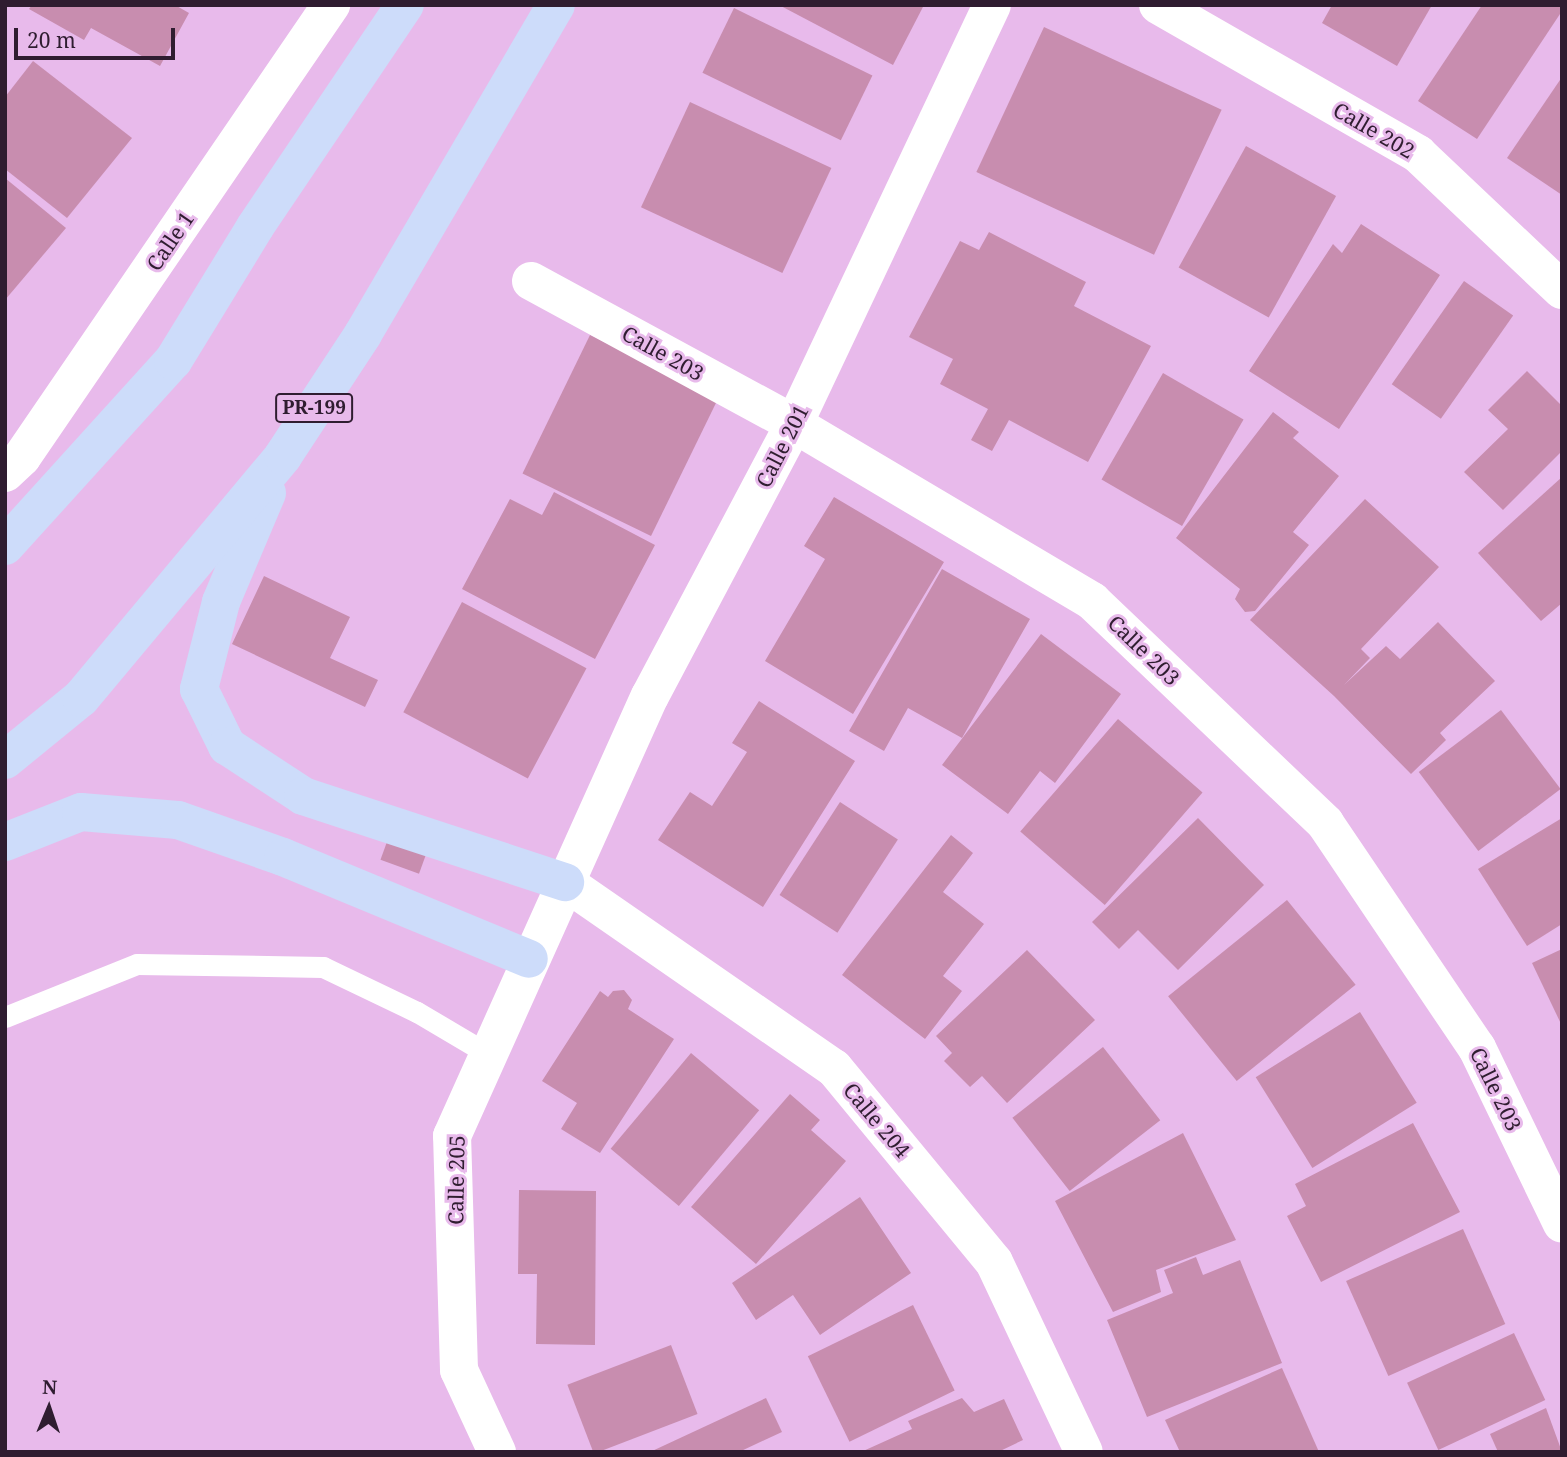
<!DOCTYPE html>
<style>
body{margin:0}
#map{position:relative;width:1567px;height:1457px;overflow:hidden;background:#e8baeb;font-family:"Noto Serif",serif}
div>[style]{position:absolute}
.building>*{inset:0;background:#c88daf;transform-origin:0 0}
.lane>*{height:21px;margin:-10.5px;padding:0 10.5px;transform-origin:10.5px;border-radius:10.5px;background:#fff}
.street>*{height:38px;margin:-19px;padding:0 19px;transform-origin:19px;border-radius:19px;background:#fff}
.primary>*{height:38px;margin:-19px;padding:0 19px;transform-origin:19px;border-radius:19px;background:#cddcfa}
span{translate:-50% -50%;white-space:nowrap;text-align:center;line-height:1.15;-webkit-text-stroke:6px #e8baeb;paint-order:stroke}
.shield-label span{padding:2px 5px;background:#e8baeb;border:2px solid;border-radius:5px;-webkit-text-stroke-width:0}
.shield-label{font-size:19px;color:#2f1d30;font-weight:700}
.street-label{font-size:21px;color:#2f1d30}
.frame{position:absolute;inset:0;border:7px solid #2f1d30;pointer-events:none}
.north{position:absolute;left:14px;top:1373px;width:70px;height:70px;-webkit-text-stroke:5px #e8baeb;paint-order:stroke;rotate:2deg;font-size:19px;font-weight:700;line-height:28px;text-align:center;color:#2f1d30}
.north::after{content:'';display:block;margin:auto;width:24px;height:32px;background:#2f1d30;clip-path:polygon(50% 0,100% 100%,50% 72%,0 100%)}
.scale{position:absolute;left:14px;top:28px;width:161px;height:32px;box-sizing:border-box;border:4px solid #2f1d30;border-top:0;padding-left:9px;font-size:21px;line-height:24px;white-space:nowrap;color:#2f1d30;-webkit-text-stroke:5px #e8baeb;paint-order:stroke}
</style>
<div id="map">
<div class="building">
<i style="clip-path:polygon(32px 5px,175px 5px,189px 13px,160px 66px,91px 28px,84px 40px,29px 9px)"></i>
<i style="clip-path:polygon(779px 5px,924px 5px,893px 65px)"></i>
<i style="clip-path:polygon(1332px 5px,1432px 5px,1397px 66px,1322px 23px)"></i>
<i style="clip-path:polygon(1482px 5px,1562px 5px,1562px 11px,1477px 139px,1418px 101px)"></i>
<i style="left:734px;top:8px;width:154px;height:72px;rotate:26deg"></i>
<i style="left:1044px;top:27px;width:196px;height:160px;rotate:25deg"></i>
<i style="clip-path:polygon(33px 61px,132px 138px,67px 218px,5px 169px,5px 97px)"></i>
<i style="clip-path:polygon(1562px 77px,1562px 195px,1507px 158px)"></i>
<i style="left:690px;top:102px;width:156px;height:116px;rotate:25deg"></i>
<i style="left:1246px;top:146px;width:103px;height:139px;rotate:29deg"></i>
<i style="clip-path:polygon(5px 178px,66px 228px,5px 300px)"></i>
<i style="clip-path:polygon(1361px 224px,1440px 275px,1339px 429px,1249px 371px,1333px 244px,1342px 253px)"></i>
<i style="clip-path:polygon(989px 232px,1086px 282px,1074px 306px,1151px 346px,1088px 462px,1009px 420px,992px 451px,971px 440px,988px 409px,940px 384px,953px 359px,909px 337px,960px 241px,979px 250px)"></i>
<i style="left:1464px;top:281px;width:60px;height:126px;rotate:35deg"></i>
<i style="left:590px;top:335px;width:143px;height:154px;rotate:26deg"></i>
<i style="clip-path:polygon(1527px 371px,1562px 406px,1562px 451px,1503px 510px,1464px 472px,1508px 429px,1488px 410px)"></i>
<i style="left:1163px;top:373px;width:93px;height:123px;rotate:30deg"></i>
<i style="clip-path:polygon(1273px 412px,1299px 432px,1293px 438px,1339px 476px,1293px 532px,1309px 545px,1255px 611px,1245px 612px,1235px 599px,1240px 589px,1176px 538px)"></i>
<i style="clip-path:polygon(1562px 477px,1562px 603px,1541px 621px,1478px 553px)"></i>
<i style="clip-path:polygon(554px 492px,655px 545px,595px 659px,462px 589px,510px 499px,542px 515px)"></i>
<i style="clip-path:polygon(834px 497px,944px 562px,853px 714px,765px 661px,825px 559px,804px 546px)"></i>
<i style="clip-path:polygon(1365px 499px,1439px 567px,1361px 649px,1370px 658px,1344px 685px,1386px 646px,1400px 659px,1438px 622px,1495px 681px,1440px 733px,1446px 740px,1411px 774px,1334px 696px,1250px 620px)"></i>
<i style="clip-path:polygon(942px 569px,1030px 619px,962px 738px,908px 708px,884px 751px,849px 731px)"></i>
<i style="clip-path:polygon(264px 576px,350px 617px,330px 658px,378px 680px,365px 707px,232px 644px)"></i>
<i style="left:462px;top:602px;width:141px;height:125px;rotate:28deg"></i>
<i style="clip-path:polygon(1041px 634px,1121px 694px,1055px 783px,1040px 771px,1008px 814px,942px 765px)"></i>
<i style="clip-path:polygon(759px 701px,855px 761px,763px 907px,658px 840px,690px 792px,712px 806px,747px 752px,732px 743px)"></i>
<i style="left:1501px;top:710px;width:99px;height:103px;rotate:53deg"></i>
<i style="left:1118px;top:719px;width:112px;height:149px;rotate:41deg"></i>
<i style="left:840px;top:802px;width:69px;height:111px;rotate:33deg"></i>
<i style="clip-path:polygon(1198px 818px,1264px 885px,1178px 970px,1138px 930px,1119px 949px,1092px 922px)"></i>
<i style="clip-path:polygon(1562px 818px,1562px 924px,1527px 946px,1478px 869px)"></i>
<i style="clip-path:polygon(951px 835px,973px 853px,943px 892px,984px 924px,943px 976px,962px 991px,925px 1039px,842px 975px)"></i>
<i style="left:388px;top:839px;width:41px;height:22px;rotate:20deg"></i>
<i style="left:1287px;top:900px;width:109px;height:153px;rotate:51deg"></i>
<i style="clip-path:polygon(1562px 949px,1562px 1026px,1532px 963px)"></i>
<i style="clip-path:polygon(1027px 950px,1095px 1020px,1007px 1103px,982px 1076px,970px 1087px,944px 1061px,952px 1053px,936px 1036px)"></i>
<i style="clip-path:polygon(624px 990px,632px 1000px,628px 1009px,674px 1039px,600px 1153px,561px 1129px,577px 1103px,542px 1081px,600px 991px,608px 997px,613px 991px)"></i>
<i style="left:1360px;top:1012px;width:107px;height:123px;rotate:58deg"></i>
<i style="left:1103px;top:1047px;width:93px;height:115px;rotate:52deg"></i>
<i style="left:691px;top:1053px;width:89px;height:125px;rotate:40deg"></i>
<i style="clip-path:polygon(790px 1094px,820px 1120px,811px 1130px,846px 1161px,756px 1264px,691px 1207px)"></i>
<i style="clip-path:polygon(1413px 1123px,1460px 1212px,1321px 1282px,1287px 1216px,1306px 1206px,1295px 1184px)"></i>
<i style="clip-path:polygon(1183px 1133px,1236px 1240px,1156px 1270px,1161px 1292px,1113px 1312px,1055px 1201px)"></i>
<i style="clip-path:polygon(519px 1190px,596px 1191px,595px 1345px,536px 1344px,537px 1274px,518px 1274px)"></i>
<i style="clip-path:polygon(860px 1197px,911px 1273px,820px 1335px,793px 1295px,756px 1320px,732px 1283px)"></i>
<i style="left:1463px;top:1229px;width:104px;height:128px;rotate:66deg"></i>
<i style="clip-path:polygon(1196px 1257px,1203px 1275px,1240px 1260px,1282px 1363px,1147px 1417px,1107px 1320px,1173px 1293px,1164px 1270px)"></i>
<i style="left:913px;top:1305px;width:95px;height:117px;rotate:64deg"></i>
<i style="left:1514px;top:1333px;width:74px;height:118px;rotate:65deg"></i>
<i style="left:671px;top:1345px;width:74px;height:111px;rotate:69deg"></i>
<i style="clip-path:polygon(1282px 1368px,1319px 1452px,1180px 1452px,1165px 1420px)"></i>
<i style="clip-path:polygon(766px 1398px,782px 1432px,739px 1452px,650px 1452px)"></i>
<i style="clip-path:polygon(962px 1398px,974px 1412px,1004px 1399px,1023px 1440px,998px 1452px,861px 1452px,912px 1429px,908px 1421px)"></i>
<i style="clip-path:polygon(1546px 1408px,1562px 1452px,1498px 1452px,1490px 1434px)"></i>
</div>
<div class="lane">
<i style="left:5px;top:1017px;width:142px;rotate:-21.9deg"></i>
<i style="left:137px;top:964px;width:186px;rotate:0.9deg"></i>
<i style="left:323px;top:967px;width:104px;rotate:25.6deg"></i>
<i style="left:417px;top:1012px;width:82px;rotate:30.6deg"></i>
</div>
<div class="street">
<i style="left:1158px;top:5px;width:300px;rotate:29.8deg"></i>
<i style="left:1418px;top:154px;width:198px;rotate:43.4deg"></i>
<i style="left:531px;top:281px;width:299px;rotate:28.5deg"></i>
<i style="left:794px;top:424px;width:347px;rotate:30.7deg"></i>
<i style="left:1092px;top:601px;width:322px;rotate:43.6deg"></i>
<i style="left:1325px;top:823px;width:272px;rotate:56deg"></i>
<i style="left:1477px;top:1048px;width:195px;rotate:64.2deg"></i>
<i style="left:5px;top:473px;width:23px;rotate:-43deg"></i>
<i style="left:22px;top:457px;width:548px;rotate:-55.64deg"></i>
<i style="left:565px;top:882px;width:327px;rotate:34.7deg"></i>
<i style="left:834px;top:1068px;width:251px;rotate:50.5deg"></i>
<i style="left:994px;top:1262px;width:210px;rotate:64.7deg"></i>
<i style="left:497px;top:1452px;width:90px;rotate:-114.9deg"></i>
<i style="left:459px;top:1370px;width:234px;rotate:-91.7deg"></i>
<i style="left:452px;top:1136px;width:482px;rotate:-65.8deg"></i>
<i style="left:650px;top:696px;width:308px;rotate:-62.1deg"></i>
<i style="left:794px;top:424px;width:463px;rotate:-64.7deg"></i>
</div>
<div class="primary">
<i style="left:267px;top:493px;width:118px;rotate:112.9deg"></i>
<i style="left:221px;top:602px;width:90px;rotate:104.2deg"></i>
<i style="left:199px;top:689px;width:64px;rotate:63.8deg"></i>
<i style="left:227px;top:746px;width:91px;rotate:33.3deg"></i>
<i style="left:303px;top:796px;width:276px;rotate:18.2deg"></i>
<i style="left:5px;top:546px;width:250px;rotate:-47.8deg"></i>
<i style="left:173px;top:361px;width:157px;rotate:-58.5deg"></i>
<i style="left:255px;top:227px;width:268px;rotate:-56deg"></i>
<i style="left:5px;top:760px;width:98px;rotate:-39.2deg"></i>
<i style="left:81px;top:698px;width:315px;rotate:-50.1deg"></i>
<i style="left:283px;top:456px;width:146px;rotate:-56.7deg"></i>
<i style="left:363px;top:334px;width:381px;rotate:-59.6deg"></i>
<i style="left:5px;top:842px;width:82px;rotate:-21.5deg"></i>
<i style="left:81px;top:812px;width:97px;rotate:4.7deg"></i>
<i style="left:178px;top:820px;width:111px;rotate:19.4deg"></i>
<i style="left:283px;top:857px;width:266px;rotate:22.5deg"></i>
</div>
<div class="shield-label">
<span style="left:314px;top:408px">PR-199</span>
</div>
<div class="street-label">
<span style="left:1374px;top:130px;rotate:30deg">Calle 202</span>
<span style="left:170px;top:241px;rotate:-56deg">Calle 1</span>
<span style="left:663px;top:353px;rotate:29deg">Calle 203</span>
<span style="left:782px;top:446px;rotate:-63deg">Calle 201</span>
<span style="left:1144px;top:650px;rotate:44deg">Calle 203</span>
<span style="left:1496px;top:1089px;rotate:64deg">Calle 203</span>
<span style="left:877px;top:1120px;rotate:50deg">Calle 204</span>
<span style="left:456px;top:1180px;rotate:-89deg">Calle 205</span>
</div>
<div class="frame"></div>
<div class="north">N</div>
<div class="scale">20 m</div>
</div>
